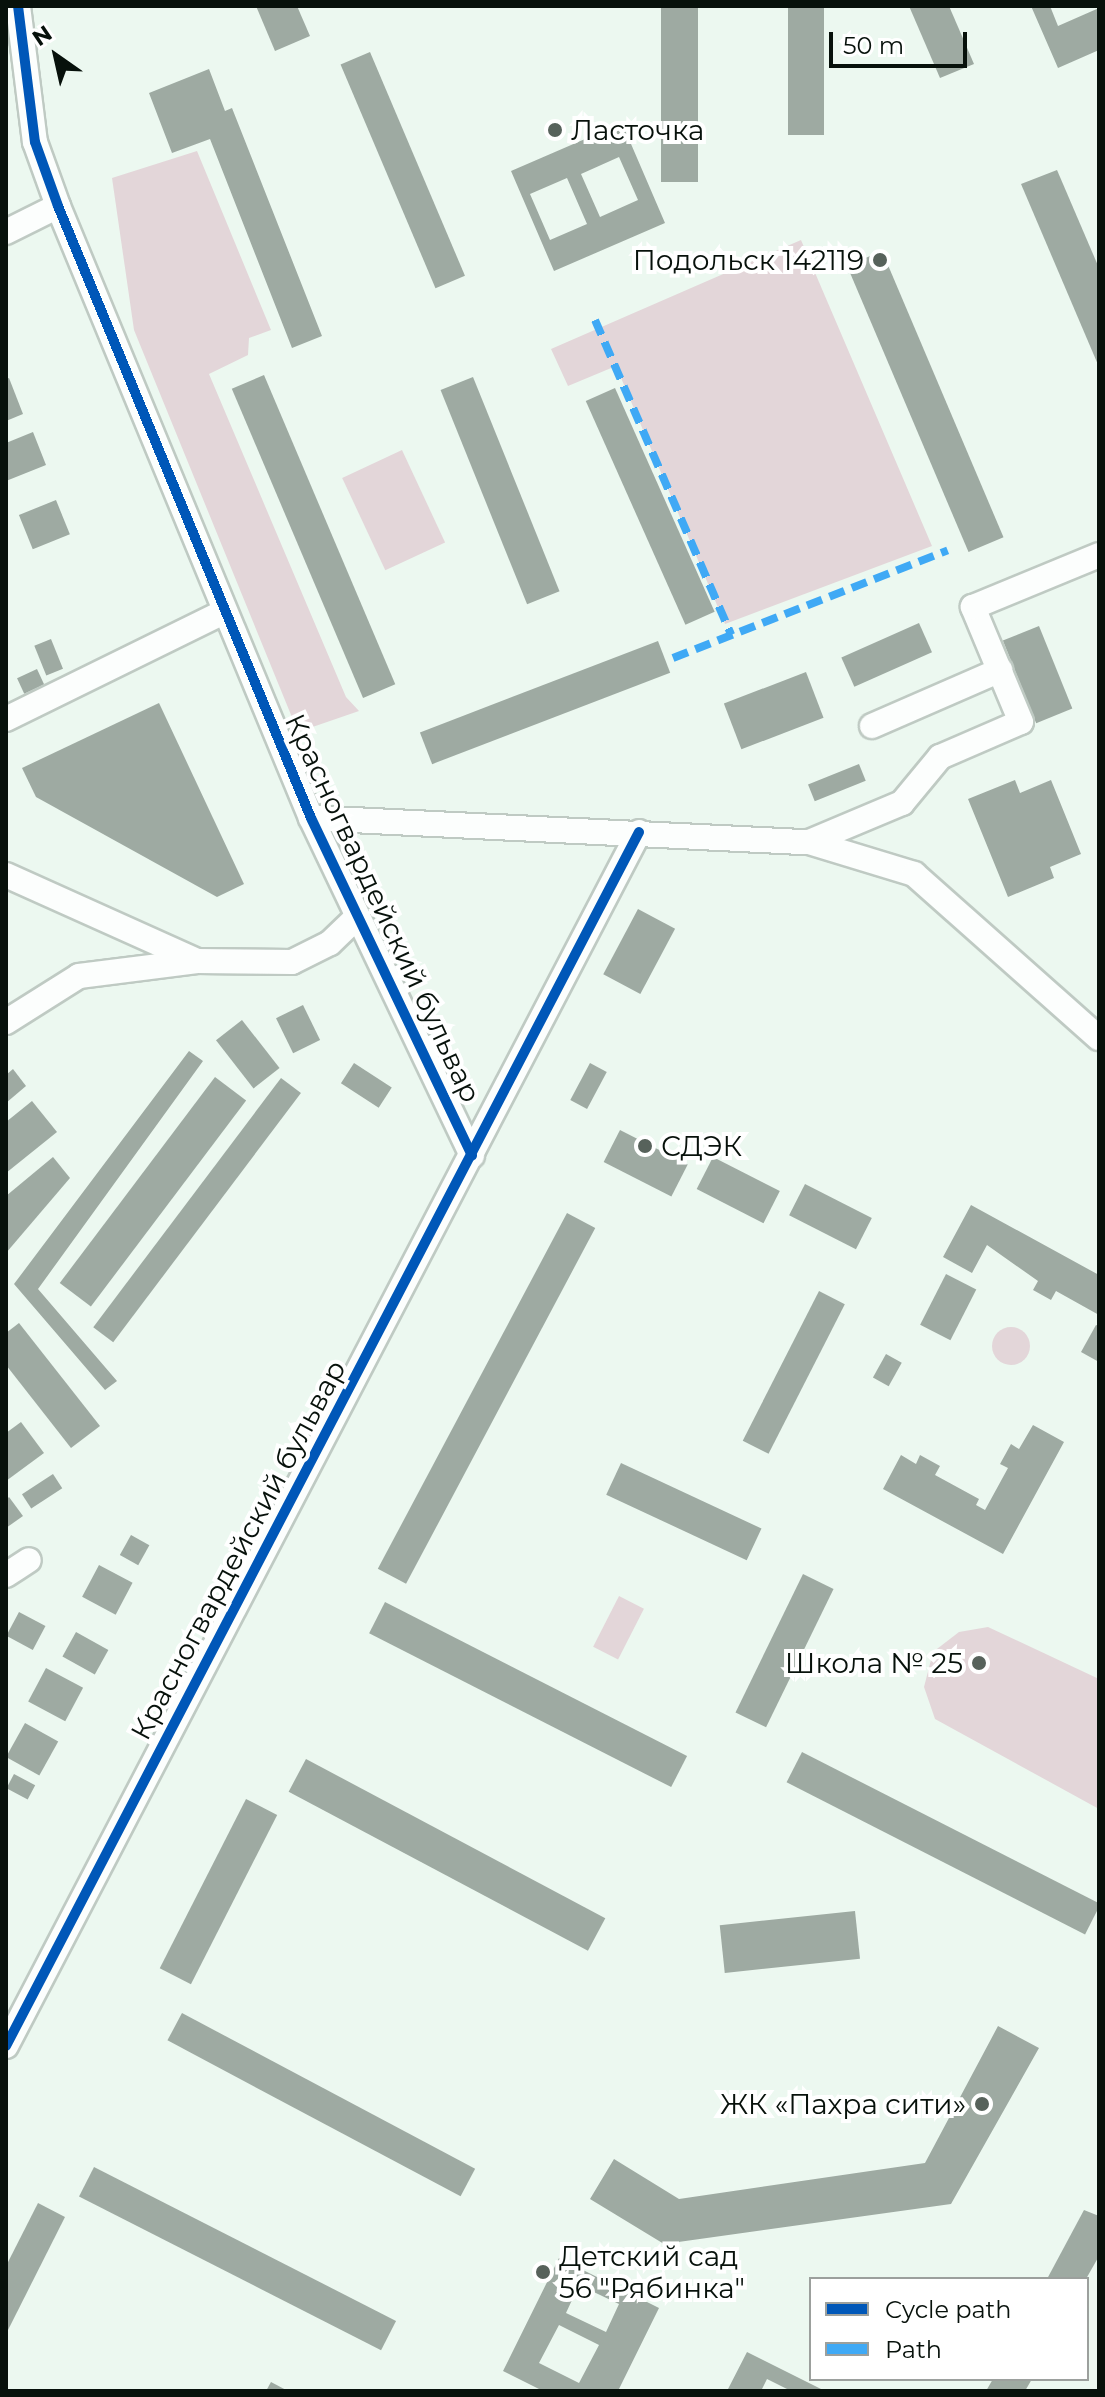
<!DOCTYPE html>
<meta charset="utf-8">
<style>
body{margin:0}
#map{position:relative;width:1105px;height:2397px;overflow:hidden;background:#ecf8f0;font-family:Montserrat,sans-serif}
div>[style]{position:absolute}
.green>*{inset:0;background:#e3d6d9;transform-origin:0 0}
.round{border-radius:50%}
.building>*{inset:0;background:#9eaaa2;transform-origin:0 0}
.roads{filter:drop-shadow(2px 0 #bfcac3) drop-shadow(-2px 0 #bfcac3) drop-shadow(0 2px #bfcac3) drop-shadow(0 -2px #bfcac3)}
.minor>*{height:24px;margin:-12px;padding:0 12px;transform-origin:12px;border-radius:12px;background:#fcfefd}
.quiet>*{height:8px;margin-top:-4px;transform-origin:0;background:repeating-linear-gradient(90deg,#3fa9f5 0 16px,transparent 0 24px)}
.cycleway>*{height:10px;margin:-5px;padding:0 5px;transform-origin:5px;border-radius:5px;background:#0057b8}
.dots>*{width:22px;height:22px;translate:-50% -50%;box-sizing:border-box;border:4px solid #fff;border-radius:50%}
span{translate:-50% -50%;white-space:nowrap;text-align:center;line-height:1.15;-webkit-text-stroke:8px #fff;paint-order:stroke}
.poi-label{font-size:28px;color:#07110b}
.left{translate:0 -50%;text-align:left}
.right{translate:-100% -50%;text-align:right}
.street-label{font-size:28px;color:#07110b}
.frame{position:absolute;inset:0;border:8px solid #07110b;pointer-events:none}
.legend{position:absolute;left:809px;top:2277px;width:280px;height:104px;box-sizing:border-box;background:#fff;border:2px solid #9ca09d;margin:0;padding:10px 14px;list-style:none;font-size:24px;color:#07110b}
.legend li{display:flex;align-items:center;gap:16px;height:40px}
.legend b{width:40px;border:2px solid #9ca09d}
.north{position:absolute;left:16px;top:16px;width:80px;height:80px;-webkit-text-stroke:6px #fff;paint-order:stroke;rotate:326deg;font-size:22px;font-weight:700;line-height:32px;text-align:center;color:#07110b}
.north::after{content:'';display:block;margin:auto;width:28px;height:36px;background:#07110b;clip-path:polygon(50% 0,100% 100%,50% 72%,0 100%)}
.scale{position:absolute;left:829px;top:32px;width:138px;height:36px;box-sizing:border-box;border:4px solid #07110b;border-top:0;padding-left:10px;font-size:24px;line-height:28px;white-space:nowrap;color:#07110b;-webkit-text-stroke:6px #fff;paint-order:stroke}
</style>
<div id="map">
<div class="green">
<i style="clip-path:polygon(197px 151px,271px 330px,249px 338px,248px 355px,209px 374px,346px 697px,359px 711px,298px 732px,134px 330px,112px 178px)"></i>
<i style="clip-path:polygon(801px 240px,932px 546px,725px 624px,616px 366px,568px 386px,551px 349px)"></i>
<i style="left:402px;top:450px;width:102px;height:66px;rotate:65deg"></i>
<i class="round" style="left:992px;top:1327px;width:38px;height:38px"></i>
<i style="left:619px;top:1596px;width:28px;height:57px;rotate:27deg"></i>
<i style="clip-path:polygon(988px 1627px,1099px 1679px,1099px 1809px,935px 1719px,924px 1687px,933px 1652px,959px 1632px)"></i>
</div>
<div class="building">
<i style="clip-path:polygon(256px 6px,297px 6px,310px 36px,275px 51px)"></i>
<i style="left:661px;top:6px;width:37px;height:176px"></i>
<i style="left:788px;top:6px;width:36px;height:129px"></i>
<i style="clip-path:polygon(909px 6px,949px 6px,974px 64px,940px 78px)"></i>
<i style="clip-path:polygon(1031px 6px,1050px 6px,1058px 26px,1099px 8px,1099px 50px,1058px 68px)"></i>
<i style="left:370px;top:52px;width:243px;height:32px;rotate:67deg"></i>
<i style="clip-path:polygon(209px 69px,225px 111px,232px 108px,322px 336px,292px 348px,210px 139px,172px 153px,149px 93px)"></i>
<i style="clip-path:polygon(evenodd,622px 123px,665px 223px,554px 271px,511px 171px,622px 123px,619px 157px,638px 200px,600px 217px,581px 174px,619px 157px,622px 123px,567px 178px,587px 224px,550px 240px,530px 194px,567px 178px)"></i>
<i style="clip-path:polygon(1057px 170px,1099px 268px,1099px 367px,1021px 184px)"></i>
<i style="left:882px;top:251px;width:311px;height:38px;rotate:67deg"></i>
<i style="left:264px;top:375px;width:336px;height:35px;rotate:67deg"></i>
<i style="left:473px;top:377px;width:231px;height:35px;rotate:68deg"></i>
<i style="clip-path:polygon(9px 378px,23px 414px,6px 421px,6px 379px)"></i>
<i style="left:615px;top:388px;width:245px;height:32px;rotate:66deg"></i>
<i style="clip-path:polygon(33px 432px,46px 465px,6px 481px,6px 443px)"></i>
<i style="left:56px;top:500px;width:37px;height:40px;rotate:68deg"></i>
<i style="left:919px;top:623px;width:32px;height:85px;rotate:66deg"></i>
<i style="left:1039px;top:626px;width:89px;height:39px;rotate:68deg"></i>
<i style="left:51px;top:639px;width:32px;height:18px;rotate:68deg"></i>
<i style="left:658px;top:641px;width:34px;height:255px;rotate:69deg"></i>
<i style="left:37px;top:669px;width:17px;height:22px;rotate:65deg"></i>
<i style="left:806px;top:672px;width:49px;height:88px;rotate:69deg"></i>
<i style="clip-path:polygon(159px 703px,244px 884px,217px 897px,36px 797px,22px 768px)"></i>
<i style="left:859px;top:764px;width:18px;height:55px;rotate:68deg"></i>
<i style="clip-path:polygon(1015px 780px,1020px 793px,1051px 780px,1081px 854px,1050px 867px,1054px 878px,1008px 897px,968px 799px)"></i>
<i style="left:638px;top:909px;width:42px;height:74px;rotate:28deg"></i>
<i style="left:303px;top:1005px;width:39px;height:30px;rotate:64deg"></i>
<i style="left:242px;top:1020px;width:61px;height:33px;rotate:52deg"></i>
<i style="clip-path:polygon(189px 1051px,203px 1061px,38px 1289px,117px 1381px,105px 1390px,14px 1284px)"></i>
<i style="left:354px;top:1063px;width:45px;height:24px;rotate:33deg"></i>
<i style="left:590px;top:1063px;width:19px;height:42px;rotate:28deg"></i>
<i style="clip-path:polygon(13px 1069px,26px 1086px,6px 1103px,6px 1075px)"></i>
<i style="left:215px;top:1077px;width:39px;height:258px;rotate:37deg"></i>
<i style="left:281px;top:1078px;width:25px;height:312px;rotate:37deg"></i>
<i style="clip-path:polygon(32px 1101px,57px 1132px,6px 1173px,6px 1122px)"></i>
<i style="left:620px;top:1130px;width:76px;height:36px;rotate:27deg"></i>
<i style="clip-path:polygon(53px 1157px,70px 1178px,6px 1253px,6px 1196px)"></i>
<i style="left:713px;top:1157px;width:75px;height:36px;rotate:27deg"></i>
<i style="left:805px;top:1184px;width:75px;height:35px;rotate:27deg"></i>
<i style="clip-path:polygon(971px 1205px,1099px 1275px,1099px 1315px,1056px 1291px,1051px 1300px,1033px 1290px,1038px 1281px,987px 1245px,972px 1273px,943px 1257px)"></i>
<i style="left:567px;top:1213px;width:32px;height:403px;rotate:28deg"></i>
<i style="left:946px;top:1274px;width:34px;height:57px;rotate:27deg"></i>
<i style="left:819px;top:1291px;width:29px;height:168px;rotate:27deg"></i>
<i style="clip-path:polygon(19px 1323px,100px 1426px,71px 1448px,6px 1365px,6px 1333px)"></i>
<i style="clip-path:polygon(1096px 1325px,1099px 1326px,1099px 1362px,1081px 1352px)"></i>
<i style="left:886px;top:1354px;width:18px;height:27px;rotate:29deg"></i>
<i style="clip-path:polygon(21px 1422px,44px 1453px,6px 1481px,6px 1433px)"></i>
<i style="clip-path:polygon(1033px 1425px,1064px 1442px,1003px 1554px,883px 1489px,901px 1455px,916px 1464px,920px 1455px,940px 1466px,935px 1475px,979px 1499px,976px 1505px,985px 1510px,1008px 1468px,1000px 1464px,1011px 1444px,1019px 1449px)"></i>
<i style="left:621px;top:1463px;width:155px;height:35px;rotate:25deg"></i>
<i style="left:53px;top:1474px;width:17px;height:37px;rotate:57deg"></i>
<i style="clip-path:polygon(9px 1497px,23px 1516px,6px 1528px,6px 1500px)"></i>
<i style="left:131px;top:1535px;width:21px;height:23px;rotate:29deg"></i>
<i style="left:99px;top:1565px;width:38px;height:36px;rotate:28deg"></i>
<i style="left:803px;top:1574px;width:34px;height:154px;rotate:26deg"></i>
<i style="left:385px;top:1602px;width:339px;height:35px;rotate:27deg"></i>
<i style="left:19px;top:1612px;width:30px;height:27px;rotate:28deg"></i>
<i style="left:76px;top:1632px;width:37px;height:28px;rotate:29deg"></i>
<i style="left:46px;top:1668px;width:42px;height:38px;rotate:28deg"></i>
<i style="left:25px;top:1723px;width:38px;height:39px;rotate:29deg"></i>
<i style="left:802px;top:1752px;width:335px;height:34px;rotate:27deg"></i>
<i style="left:306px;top:1759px;width:339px;height:37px;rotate:28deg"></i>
<i style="left:14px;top:1774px;width:24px;height:16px;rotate:28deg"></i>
<i style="left:246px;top:1799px;width:35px;height:190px;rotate:27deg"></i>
<i style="left:855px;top:1911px;width:48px;height:136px;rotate:84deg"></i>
<i style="left:182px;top:2013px;width:332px;height:31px;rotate:28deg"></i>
<i style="clip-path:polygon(998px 2026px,1039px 2048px,951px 2204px,664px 2244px,590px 2199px,614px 2159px,679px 2199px,925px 2163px)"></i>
<i style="left:94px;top:2167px;width:339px;height:33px;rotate:27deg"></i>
<i style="clip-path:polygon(38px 2203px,65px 2217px,6px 2334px,6px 2266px)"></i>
<i style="clip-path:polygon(1084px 2210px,1099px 2216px,1099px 2256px,1086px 2279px,1047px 2279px)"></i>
<i style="clip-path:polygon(evenodd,559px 2258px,659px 2308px,618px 2391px,543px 2391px,503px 2371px,559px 2258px,579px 2285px,619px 2304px,606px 2332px,566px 2313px,579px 2285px,559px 2258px,559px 2325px,599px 2345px,579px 2383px,539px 2363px,559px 2325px)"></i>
<i style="clip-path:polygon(747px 2352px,825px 2391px,791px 2391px,767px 2379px,761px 2391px,727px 2391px)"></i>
<i style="clip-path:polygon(993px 2379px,1032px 2379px,1025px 2391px,986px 2391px)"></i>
<i style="clip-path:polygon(271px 2382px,288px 2391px,266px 2391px)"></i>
</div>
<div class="roads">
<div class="minor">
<i style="left:18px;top:6px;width:137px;rotate:82.9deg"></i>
<i style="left:35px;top:142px;width:68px;rotate:70.2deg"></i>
<i style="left:58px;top:206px;width:662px;rotate:67.54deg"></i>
<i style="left:311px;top:818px;width:374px;rotate:64.5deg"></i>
<i style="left:6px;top:232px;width:58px;rotate:-26.6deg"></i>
<i style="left:6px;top:719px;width:242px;rotate:-26.2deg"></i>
<i style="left:872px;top:726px;width:140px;rotate:-23.6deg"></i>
<i style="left:311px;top:818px;width:499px;rotate:2.8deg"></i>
<i style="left:809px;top:842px;width:110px;rotate:16.9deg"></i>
<i style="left:914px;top:874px;width:247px;rotate:41.6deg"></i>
<i style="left:809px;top:842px;width:101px;rotate:-22.8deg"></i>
<i style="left:902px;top:803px;width:60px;rotate:-50.4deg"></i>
<i style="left:940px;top:757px;width:88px;rotate:-23.4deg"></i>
<i style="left:1021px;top:722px;width:125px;rotate:-112.7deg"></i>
<i style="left:973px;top:607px;width:136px;rotate:-22.4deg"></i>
<i style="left:6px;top:875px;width:207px;rotate:24.2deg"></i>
<i style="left:6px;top:1022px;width:86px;rotate:-32.2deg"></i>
<i style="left:79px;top:976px;width:119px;rotate:-7.2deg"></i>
<i style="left:197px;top:961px;width:95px;rotate:0.6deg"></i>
<i style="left:292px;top:962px;width:42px;rotate:-26.6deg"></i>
<i style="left:330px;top:943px;width:37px;rotate:-44deg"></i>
<i style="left:6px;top:1575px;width:27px;rotate:-33deg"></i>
<i style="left:6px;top:2046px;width:1369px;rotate:-62.46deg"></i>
</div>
</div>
<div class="quiet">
<i style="left:595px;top:320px;width:343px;rotate:66.6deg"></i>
<i style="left:673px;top:658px;width:295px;rotate:-21.4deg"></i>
</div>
<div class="cycleway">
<i style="left:18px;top:6px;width:137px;rotate:82.9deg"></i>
<i style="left:35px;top:142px;width:68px;rotate:70.2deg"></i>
<i style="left:58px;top:206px;width:662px;rotate:67.54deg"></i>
<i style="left:311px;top:818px;width:374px;rotate:64.5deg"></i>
<i style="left:6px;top:2046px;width:1369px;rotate:-62.46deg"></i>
</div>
<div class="dots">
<i style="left:555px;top:130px;background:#57625b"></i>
<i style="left:880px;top:260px;background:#57625b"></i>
<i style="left:645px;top:1146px;background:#57625b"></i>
<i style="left:979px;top:1663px;background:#57625b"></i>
<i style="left:982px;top:2104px;background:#57625b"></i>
<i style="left:543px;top:2272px;background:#57625b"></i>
</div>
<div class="poi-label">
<span class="left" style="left:571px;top:130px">Ласточка</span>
<span class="right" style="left:864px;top:260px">Подольск 142119</span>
<span class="left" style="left:661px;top:1146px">СДЭК</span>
<span class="right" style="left:963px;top:1663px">Школа № 25</span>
<span class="right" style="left:966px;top:2104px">ЖК «Пахра сити»</span>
<span class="left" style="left:559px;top:2272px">Детский сад<br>56 "Рябинка"</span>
</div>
<div class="street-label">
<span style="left:383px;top:908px;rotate:65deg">Красногвардейский бульвар</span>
<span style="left:238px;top:1550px;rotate:-62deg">Красногвардейский бульвар</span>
</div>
<div class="frame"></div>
<ul class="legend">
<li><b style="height:10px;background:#0057b8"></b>Cycle path</li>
<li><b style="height:10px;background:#3fa9f5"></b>Path</li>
</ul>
<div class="north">N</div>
<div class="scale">50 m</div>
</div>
